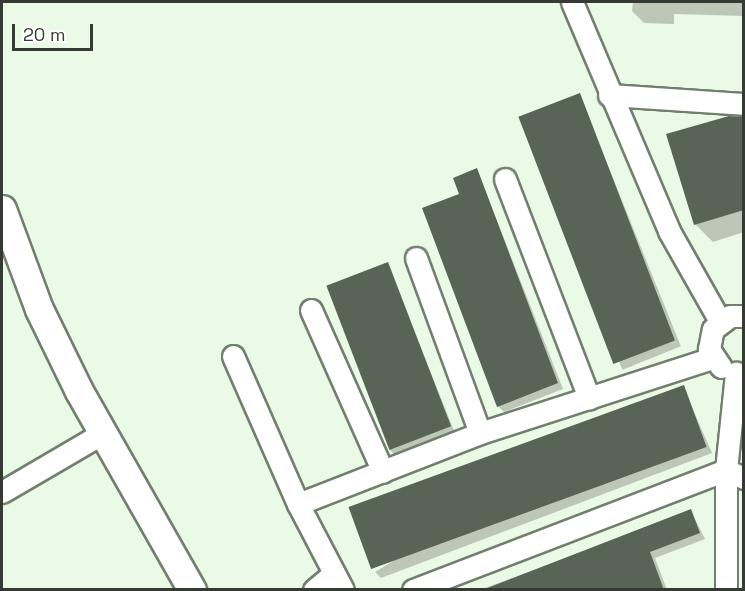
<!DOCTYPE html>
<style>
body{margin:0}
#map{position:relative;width:745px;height:591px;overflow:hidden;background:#ebf9e7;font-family:"Space Grotesk",sans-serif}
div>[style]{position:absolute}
.shadow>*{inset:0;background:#0003;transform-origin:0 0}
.building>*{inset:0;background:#586455;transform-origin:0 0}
.roads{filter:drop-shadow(2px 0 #727f6f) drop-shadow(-2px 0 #727f6f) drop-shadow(0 2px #727f6f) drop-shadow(0 -2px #727f6f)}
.minor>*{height:21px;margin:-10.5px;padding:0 10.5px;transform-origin:10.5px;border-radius:10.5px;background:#fff}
.tertiary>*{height:27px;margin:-13.5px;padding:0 13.5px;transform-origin:13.5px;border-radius:13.5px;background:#fff}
span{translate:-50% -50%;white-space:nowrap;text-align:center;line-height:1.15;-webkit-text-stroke:6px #fff;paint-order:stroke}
.frame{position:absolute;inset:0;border:3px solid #353b34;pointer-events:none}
.scale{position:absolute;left:12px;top:24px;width:81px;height:27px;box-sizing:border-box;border:3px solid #353b34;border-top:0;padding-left:8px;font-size:18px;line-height:21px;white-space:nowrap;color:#353b34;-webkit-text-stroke:4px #fff;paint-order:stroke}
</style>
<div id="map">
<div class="shadow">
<i style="clip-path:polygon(633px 2px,744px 2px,744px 16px,674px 14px,674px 24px,644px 23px,632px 11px)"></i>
<i style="left:579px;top:94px;width:272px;height:63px;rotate:68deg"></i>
<i style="clip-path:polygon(744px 118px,744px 232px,713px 242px,695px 224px)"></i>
<i style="clip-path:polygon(477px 170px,563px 389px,504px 412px,498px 406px,461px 195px)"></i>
<i style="clip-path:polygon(387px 264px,455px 433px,396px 456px,390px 450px)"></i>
<i style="clip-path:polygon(683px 387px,712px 453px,381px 578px,375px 572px)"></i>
<i style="clip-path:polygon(691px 511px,705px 539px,655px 558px,667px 590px,480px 590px)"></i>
</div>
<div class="building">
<i style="left:580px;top:93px;width:265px;height:66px;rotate:69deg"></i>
<i style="clip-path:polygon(729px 116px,744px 117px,744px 210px,694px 225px,666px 134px)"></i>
<i style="clip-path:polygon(477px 168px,558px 383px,497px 407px,422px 208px,459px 194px,453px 178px)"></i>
<i style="left:388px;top:262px;width:176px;height:66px;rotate:69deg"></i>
<i style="left:684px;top:385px;width:66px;height:357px;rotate:70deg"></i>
<i style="clip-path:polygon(691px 509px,700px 533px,650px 552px,664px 590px,482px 590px)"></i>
</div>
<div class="roads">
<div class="minor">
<i style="left:572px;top:2px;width:249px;rotate:67deg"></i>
<i style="left:669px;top:231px;width:103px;rotate:60.5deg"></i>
<i style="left:609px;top:95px;width:135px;rotate:3.8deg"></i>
<i style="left:505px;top:179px;width:235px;rotate:69deg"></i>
<i style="left:416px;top:258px;width:186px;rotate:69.9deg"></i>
<i style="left:311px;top:310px;width:177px;rotate:66deg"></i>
<i style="left:233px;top:356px;width:162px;rotate:66.3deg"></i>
<i style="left:298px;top:504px;width:97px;rotate:62.4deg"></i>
<i style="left:721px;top:367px;width:22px;rotate:-124deg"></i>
<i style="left:709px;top:349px;width:20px;rotate:-79deg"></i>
<i style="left:713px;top:329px;width:21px;rotate:-37deg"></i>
<i style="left:730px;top:316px;width:14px"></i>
<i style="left:2px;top:492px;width:117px;rotate:-30.3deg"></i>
<i style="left:298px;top:504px;width:195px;rotate:-21.3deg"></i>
<i style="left:480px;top:433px;width:244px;rotate:-17.9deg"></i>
<i style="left:314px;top:590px;width:23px;rotate:-40deg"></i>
<i style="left:413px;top:590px;width:335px;rotate:-21deg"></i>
<i style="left:726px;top:470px;width:20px;rotate:24deg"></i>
<i style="left:726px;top:590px;width:120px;rotate:-90deg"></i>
<i style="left:726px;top:470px;width:98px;rotate:-84.1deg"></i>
</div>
<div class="tertiary">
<i style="left:2px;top:209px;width:107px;rotate:69.7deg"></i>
<i style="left:39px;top:309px;width:91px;rotate:64deg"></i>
<i style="left:79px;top:391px;width:229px;rotate:60.4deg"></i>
</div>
</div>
<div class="frame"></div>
<div class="scale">20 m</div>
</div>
